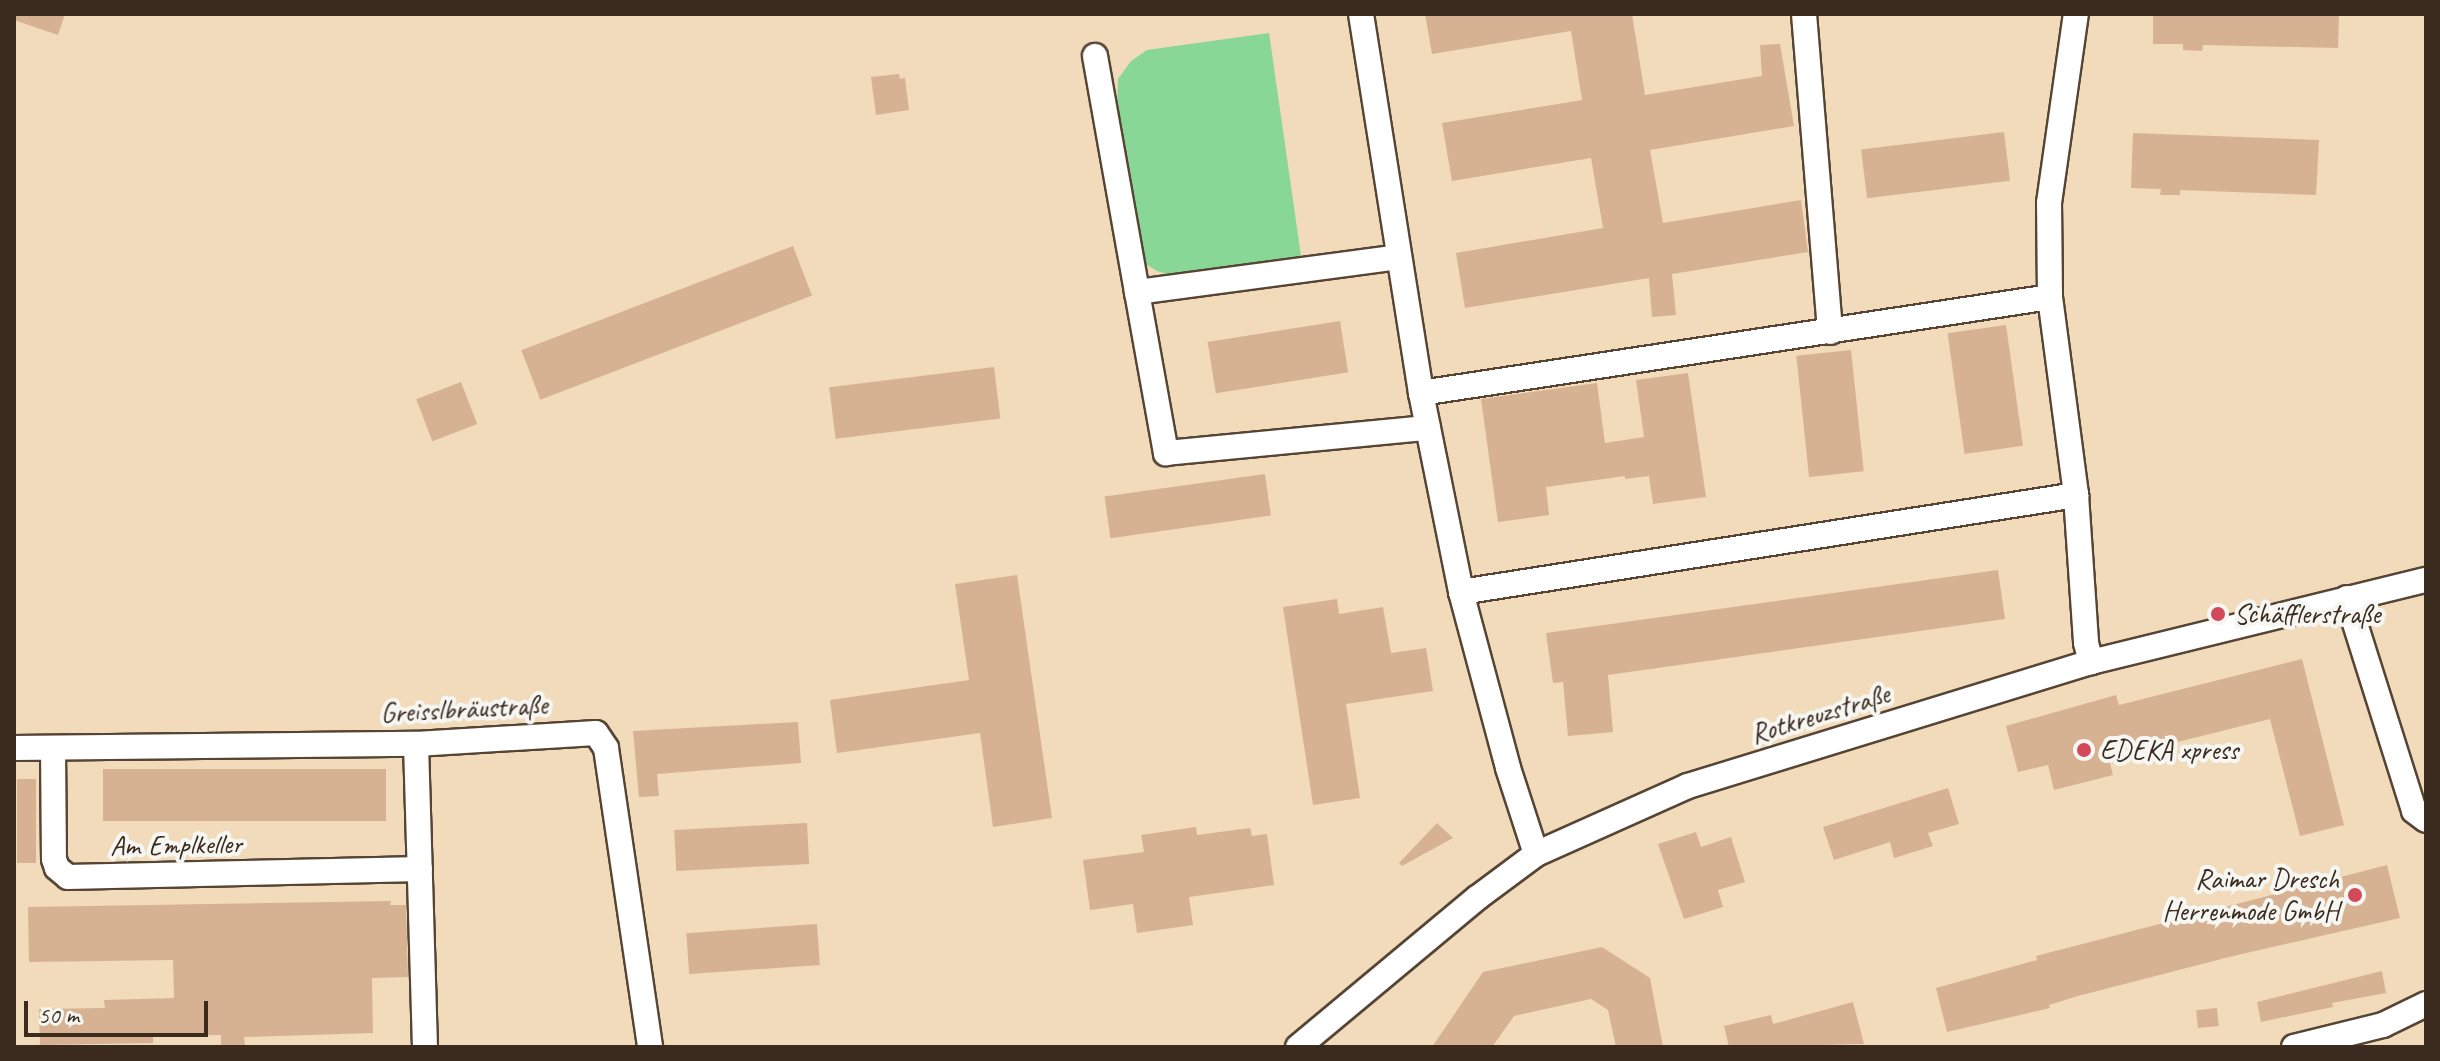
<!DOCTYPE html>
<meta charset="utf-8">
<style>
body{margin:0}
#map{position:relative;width:2440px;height:1061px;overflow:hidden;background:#f1dbba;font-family:Caveat,sans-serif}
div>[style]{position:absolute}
.green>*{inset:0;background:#88d797}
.building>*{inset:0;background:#d7b292;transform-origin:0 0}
.roads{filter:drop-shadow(2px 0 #564535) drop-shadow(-2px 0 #564535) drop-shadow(0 2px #564535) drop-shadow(0 -2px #564535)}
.minor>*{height:24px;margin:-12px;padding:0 12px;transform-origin:12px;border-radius:12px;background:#fff}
.dots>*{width:22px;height:22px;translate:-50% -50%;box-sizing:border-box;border:4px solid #f6f6f2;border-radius:50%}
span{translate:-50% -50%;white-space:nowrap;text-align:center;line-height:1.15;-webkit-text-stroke:8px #f6f6f2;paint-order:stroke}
.poi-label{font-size:28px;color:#3b2a1e}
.left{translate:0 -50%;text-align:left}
.right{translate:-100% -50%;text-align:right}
.street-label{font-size:28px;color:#3b2a1e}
.frame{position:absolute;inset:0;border:16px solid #3b2a1e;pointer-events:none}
.scale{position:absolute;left:24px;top:1001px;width:184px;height:36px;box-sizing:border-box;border:4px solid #3b2a1e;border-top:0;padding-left:10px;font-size:24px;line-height:28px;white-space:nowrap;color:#3b2a1e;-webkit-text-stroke:6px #f6f6f2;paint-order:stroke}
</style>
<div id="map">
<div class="green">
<i style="clip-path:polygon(1269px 33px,1301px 256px,1173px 276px,1157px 271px,1142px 262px,1135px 243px,1117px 106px,1118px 79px,1131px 61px,1147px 50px)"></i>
</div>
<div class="building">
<i style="clip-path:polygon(14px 14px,65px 14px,58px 35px,14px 20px)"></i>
<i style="clip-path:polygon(1425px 14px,1632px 14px,1645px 95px,1762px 76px,1760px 45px,1780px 44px,1794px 126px,1650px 150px,1663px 223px,1801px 200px,1808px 252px,1672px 274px,1676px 315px,1652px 317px,1649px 278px,1465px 308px,1456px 253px,1603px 228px,1591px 158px,1452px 181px,1442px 123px,1582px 100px,1571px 31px,1432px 54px)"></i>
<i style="clip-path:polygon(2153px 14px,2339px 14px,2338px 48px,2203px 45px,2202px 51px,2183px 50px,2183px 44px,2153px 44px)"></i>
<i style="clip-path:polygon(899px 74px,900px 79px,905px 78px,909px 110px,876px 115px,871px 77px)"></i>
<i style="left:2004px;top:132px;width:49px;height:144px;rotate:83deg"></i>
<i style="clip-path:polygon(2133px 133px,2319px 140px,2316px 195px,2180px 190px,2180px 195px,2160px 195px,2161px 189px,2131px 188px)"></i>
<i style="left:793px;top:246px;width:53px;height:291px;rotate:69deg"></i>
<i style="left:1340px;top:321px;width:52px;height:134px;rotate:81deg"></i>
<i style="left:2006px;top:325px;width:122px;height:59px;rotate:82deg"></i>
<i style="left:1851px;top:350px;width:122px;height:55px;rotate:84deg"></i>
<i style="left:994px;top:367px;width:52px;height:166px;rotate:83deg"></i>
<i style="clip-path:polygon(1688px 373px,1706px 497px,1653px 504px,1649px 476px,1625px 479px,1625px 476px,1546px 487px,1549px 515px,1498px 522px,1481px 399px,1597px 383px,1605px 443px,1644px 437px,1636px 380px)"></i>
<i style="left:461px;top:382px;width:45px;height:48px;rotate:69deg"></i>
<i style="left:1265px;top:474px;width:42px;height:162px;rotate:82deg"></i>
<i style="clip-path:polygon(1998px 570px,2005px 619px,1608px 675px,1613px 732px,1568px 736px,1563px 682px,1553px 683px,1546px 633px)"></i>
<i style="clip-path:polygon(1017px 575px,1052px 818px,993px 827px,980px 733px,837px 753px,830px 700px,969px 680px,955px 584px)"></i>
<i style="clip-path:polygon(1337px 599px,1339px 614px,1383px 607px,1391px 653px,1426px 648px,1433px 691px,1346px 704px,1360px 798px,1313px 805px,1283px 607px)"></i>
<i style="clip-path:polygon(2302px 659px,2344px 825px,2300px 836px,2270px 719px,2109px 759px,2113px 775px,2054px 790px,2048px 765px,2018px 772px,2006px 726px,2116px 695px,2119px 705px)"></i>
<i style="clip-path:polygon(798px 722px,801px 763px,657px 774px,659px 796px,639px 797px,633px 731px)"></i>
<i style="left:103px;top:769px;width:283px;height:52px"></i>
<i style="left:17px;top:779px;width:19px;height:84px"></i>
<i style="clip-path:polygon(1948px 788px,1959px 824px,1928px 833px,1933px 846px,1894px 858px,1890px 842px,1834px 860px,1823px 827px)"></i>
<i style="left:807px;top:823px;width:41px;height:133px;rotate:87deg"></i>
<i style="clip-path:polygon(1437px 823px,1453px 838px,1402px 866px,1399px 863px)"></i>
<i style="clip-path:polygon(1196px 827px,1197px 835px,1250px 828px,1252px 836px,1267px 834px,1274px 885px,1189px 897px,1193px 925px,1137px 933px,1133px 904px,1090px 910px,1083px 860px,1144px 852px,1141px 835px)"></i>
<i style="clip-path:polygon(1696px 832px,1701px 847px,1731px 837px,1745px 882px,1718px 890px,1723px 907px,1684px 919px,1658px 844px)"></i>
<i style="clip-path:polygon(2387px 865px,2400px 918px,2229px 957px,2078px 996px,2049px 1005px,2050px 1008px,1947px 1032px,1936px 988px,2037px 960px,2036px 956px)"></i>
<i style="clip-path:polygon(391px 901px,390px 905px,406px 905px,408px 977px,372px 978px,373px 1033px,244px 1037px,245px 1047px,221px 1047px,221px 1035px,153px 1036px,153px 1043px,40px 1045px,39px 1009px,105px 1008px,104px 1000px,174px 998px,173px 960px,29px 962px,28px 907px)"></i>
<i style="left:817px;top:924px;width:41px;height:131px;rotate:86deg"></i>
<i style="clip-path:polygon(1602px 947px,1650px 978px,1663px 1047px,1616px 1047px,1608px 1010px,1591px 999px,1514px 1016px,1492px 1047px,1432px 1047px,1483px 972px)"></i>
<i style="clip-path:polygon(2382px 971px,2386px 993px,2332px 1003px,2333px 1007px,2261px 1022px,2257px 1002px)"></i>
<i style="clip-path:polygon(1853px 1002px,1864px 1044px,1729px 1047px,1724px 1026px,1771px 1015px,1773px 1024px)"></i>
<i style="left:2217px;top:1008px;width:18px;height:21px;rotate:84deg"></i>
</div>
<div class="roads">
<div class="minor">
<i style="left:1361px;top:14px;width:384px;rotate:81deg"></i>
<i style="left:1421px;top:393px;width:636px;rotate:-8.68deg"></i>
<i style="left:2050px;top:297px;width:94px;rotate:-90.6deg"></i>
<i style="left:2049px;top:203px;width:191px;rotate:-81.9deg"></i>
<i style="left:1804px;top:14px;width:319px;rotate:85.3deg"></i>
<i style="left:1095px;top:56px;width:240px;rotate:79.9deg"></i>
<i style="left:1137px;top:292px;width:263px;rotate:-7.6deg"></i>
<i style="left:1137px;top:292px;width:164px;rotate:79.8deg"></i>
<i style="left:1166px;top:453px;width:263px;rotate:-5.5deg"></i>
<i style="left:2050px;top:297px;width:200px;rotate:82.5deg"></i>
<i style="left:2076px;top:495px;width:148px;rotate:86.1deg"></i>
<i style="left:2086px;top:643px;width:20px;rotate:75deg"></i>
<i style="left:1421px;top:393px;width:203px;rotate:78.6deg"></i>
<i style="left:1461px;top:592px;width:182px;rotate:75deg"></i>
<i style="left:1508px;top:768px;width:90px;rotate:72deg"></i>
<i style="left:1461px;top:592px;width:623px;rotate:-8.96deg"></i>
<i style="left:2347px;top:598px;width:223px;rotate:72.5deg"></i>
<i style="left:2414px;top:811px;width:15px;rotate:37deg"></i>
<i style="left:416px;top:744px;width:303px;rotate:88.3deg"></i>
<i style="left:14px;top:748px;width:402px;rotate:-0.6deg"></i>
<i style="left:416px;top:744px;width:180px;rotate:-3.5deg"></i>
<i style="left:596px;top:733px;width:18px;rotate:56deg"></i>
<i style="left:606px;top:748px;width:302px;rotate:81.6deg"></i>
<i style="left:53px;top:748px;width:111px;rotate:89.5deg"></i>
<i style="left:54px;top:859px;width:9px;rotate:72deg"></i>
<i style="left:57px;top:868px;width:14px;rotate:39deg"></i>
<i style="left:68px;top:877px;width:352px;rotate:-1.3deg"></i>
<i style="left:1298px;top:1047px;width:233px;rotate:-39.8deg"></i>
<i style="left:1477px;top:898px;width:74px;rotate:-36.7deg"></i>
<i style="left:1536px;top:854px;width:167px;rotate:-24.1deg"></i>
<i style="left:1688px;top:786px;width:422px;rotate:-17.1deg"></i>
<i style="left:2091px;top:662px;width:345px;rotate:-13.8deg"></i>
<i style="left:2294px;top:1047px;width:92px;rotate:-13.9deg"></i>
<i style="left:2383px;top:1025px;width:48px;rotate:-26deg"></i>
</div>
</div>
<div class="dots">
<i style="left:2218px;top:614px;background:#d1495b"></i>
<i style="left:2084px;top:750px;background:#d1495b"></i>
<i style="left:2355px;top:895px;background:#d1495b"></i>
</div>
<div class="poi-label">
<span class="left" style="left:2234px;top:614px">Schäfflerstraße</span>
<span class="left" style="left:2100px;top:750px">EDEKA xpress</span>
<span class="right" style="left:2339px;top:895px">Raimar Dresch<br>Herrenmode GmbH</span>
</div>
<div class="street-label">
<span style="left:464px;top:709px;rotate:-3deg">Greisslbräustraße</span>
<span style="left:1820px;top:714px;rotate:-17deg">Rotkreuzstraße</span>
<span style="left:176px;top:845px;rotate:-1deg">Am Emplkeller</span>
</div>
<div class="frame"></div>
<div class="scale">50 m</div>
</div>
